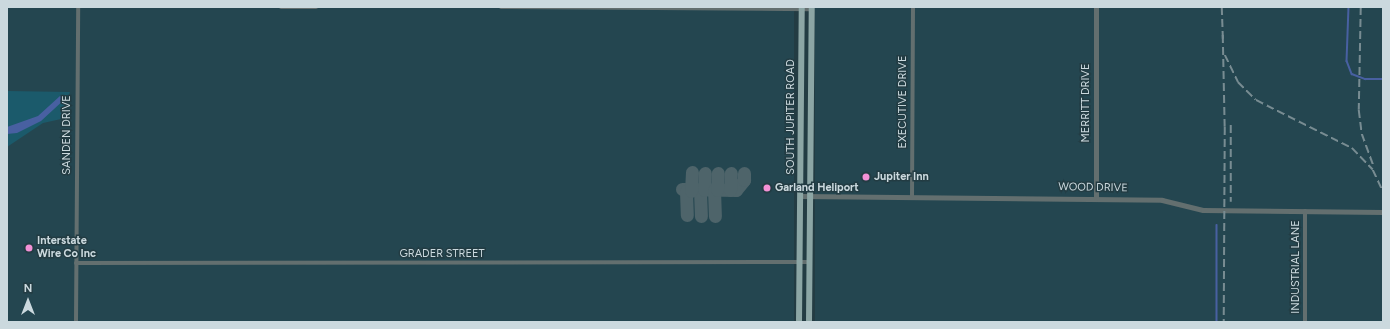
<!DOCTYPE html>
<style>
body{margin:0}
#map{position:relative;width:1390px;height:329px;overflow:hidden;background:#233c43;font-family:Figtree,sans-serif}
div>[style]{position:absolute}
.built>*{inset:0;background:#244650;transform-origin:0 0}
.green>*{inset:0;background:#1b5a6b}
.water>*{inset:0;background:#4860a1}
.stream>*{height:1.5px;margin:-0.75px;padding:0 0.75px;transform-origin:0.75px;border-radius:0.75px;background:#4860a1}
.taxiway>*{height:13px;margin:-6.5px;padding:0 6.5px;transform-origin:6.5px;border-radius:6.5px;background:#4e646a}
.minor>*{height:4px;margin:-2px;padding:0 2px;transform-origin:2px;border-radius:2px;background:#636f6f}
.tertiary>*{height:5px;margin:-2.5px;padding:0 2.5px;transform-origin:2.5px;border-radius:2.5px;background:#636f6f}
.primary>*{height:6px;margin:-3px;padding:0 3px;transform-origin:3px;border-radius:3px;background:#8ca6a5}
.rail>*{height:1.5px;margin-top:-0.75px;transform-origin:0;background:repeating-linear-gradient(90deg,#788c92 0 8px,transparent 0 12px)}
.dots>*{width:11px;height:11px;translate:-50% -50%;box-sizing:border-box;border:2px solid #233c43;border-radius:50%}
span{translate:-50% -50%;white-space:nowrap;text-align:center;line-height:1.15;-webkit-text-stroke:3px #233c43;paint-order:stroke}
.street-label{font-size:11px;color:#cbd9de}
.poi-label{font-size:11px;color:#cbd9de;font-weight:700}
.left{translate:0 -50%;text-align:left}
.frame{position:absolute;inset:0;border:8px solid #cbd9de;pointer-events:none}
.north{position:absolute;left:8px;top:281px;width:40px;height:40px;-webkit-text-stroke:3px #233c43;paint-order:stroke;rotate:0deg;font-size:11px;font-weight:700;line-height:16px;text-align:center;color:#cbd9de}
.north::after{content:'';display:block;margin:auto;width:14px;height:18px;background:#cbd9de;clip-path:polygon(50% 0,100% 100%,50% 72%,0 100%)}
</style>
<div id="map">
<div class="built">
<i style="left:7px;top:7px;width:787px;height:315px"></i>
<i style="left:815px;top:7px;width:568px;height:315px"></i>
</div>
<div class="green">
<i style="clip-path:polygon(7px 91px,70px 92px,61px 119px,43px 123px,7px 147px)"></i>
</div>
<div class="water">
<i style="clip-path:polygon(66px 95px,66px 98px,41px 121px,17px 133px,7px 134px,7px 127px,38px 116px,60px 96px)"></i>
</div>
<div class="stream">
<i style="left:1349px;top:7px;width:54px;rotate:92.1deg"></i>
<i style="left:1347px;top:61px;width:14px;rotate:69deg"></i>
<i style="left:1352px;top:74px;width:14px;rotate:21deg"></i>
<i style="left:1365px;top:79px;width:18px"></i>
<i style="left:1217px;top:225px;width:97px;rotate:90deg"></i>
</div>
<div class="taxiway">
<i style="left:682px;top:189px;width:54px;rotate:1.1deg"></i>
<i style="left:736px;top:190px;width:13px;rotate:-51deg"></i>
<i style="left:744px;top:180px;width:7px;rotate:-90deg"></i>
<i style="left:700px;top:190px;width:26px;rotate:88deg"></i>
<i style="left:704px;top:190px;width:17px;rotate:-87deg"></i>
<i style="left:714px;top:190px;width:26px;rotate:88deg"></i>
<i style="left:717px;top:190px;width:17px;rotate:-87deg"></i>
<i style="left:730px;top:190px;width:17px;rotate:-87deg"></i>
<i style="left:686px;top:191px;width:24px;rotate:88deg"></i>
<i style="left:691px;top:191px;width:19px;rotate:-87deg"></i>
</div>
<div class="minor">
<i style="left:281px;top:7px;width:35px"></i>
<i style="left:501px;top:7px;width:311px;rotate:0.4deg"></i>
<i style="left:912px;top:197px;width:190px;rotate:-89.7deg"></i>
<i style="left:76px;top:263px;width:733px;rotate:-0.08deg"></i>
<i style="left:76px;top:322px;width:315px;rotate:-89.6deg"></i>
<i style="left:1305px;top:322px;width:111px;rotate:-90deg"></i>
</div>
<div class="tertiary">
<i style="left:801px;top:196px;width:361px;rotate:0.6deg"></i>
<i style="left:1162px;top:200px;width:42px;rotate:13.7deg"></i>
<i style="left:1203px;top:210px;width:180px;rotate:0.6deg"></i>
<i style="left:1096px;top:198px;width:191px;rotate:-90deg"></i>
</div>
<div class="primary">
<i style="left:799px;top:322px;width:315px;rotate:-89.5deg"></i>
<i style="left:809px;top:322px;width:315px;rotate:-89.5deg"></i>
</div>
<div class="rail">
<i style="left:1222px;top:7px;width:32px;rotate:88deg"></i>
<i style="left:1361px;top:7px;width:103px;rotate:91.1deg"></i>
<i style="left:1359px;top:110px;width:24px;rotate:83deg"></i>
<i style="left:1362px;top:134px;width:33px;rotate:70deg"></i>
<i style="left:1223px;top:35px;width:92px;rotate:88.8deg"></i>
<i style="left:1225px;top:127px;width:195px;rotate:90.3deg"></i>
<i style="left:1225px;top:55px;width:30px;rotate:64deg"></i>
<i style="left:1238px;top:82px;width:25px;rotate:45deg"></i>
<i style="left:1256px;top:100px;width:107px;rotate:26.6deg"></i>
<i style="left:1352px;top:148px;width:30px;rotate:46deg"></i>
<i style="left:1373px;top:170px;width:23px;rotate:65deg"></i>
<i style="left:1231px;top:125px;width:77px;rotate:90deg"></i>
</div>
<div class="dots">
<i style="left:866px;top:177px;background:#f391d6"></i>
<i style="left:767px;top:188px;background:#f391d6"></i>
<i style="left:29px;top:248px;background:#f391d6"></i>
</div>
<div class="street-label">
<span style="left:903px;top:102px;rotate:-90deg">EXECUTIVE DRIVE</span>
<span style="left:1086px;top:103px;rotate:-90deg">MERRITT DRIVE</span>
<span style="left:791px;top:117px;rotate:-90deg">SOUTH JUPITER ROAD</span>
<span style="left:67px;top:135px;rotate:-90deg">SANDEN DRIVE</span>
<span style="left:1093px;top:188px;rotate:1deg">WOOD DRIVE</span>
<span style="left:442px;top:254px">GRADER STREET</span>
<span style="left:1296px;top:267px;rotate:-90deg">INDUSTRIAL LANE</span>
</div>
<div class="poi-label">
<span class="left" style="left:874px;top:177px">Jupiter Inn</span>
<span class="left" style="left:775px;top:188px">Garland Heliport</span>
<span class="left" style="left:37px;top:248px">Interstate<br>Wire Co Inc</span>
</div>
<div class="frame"></div>
<div class="north">N</div>
</div>
